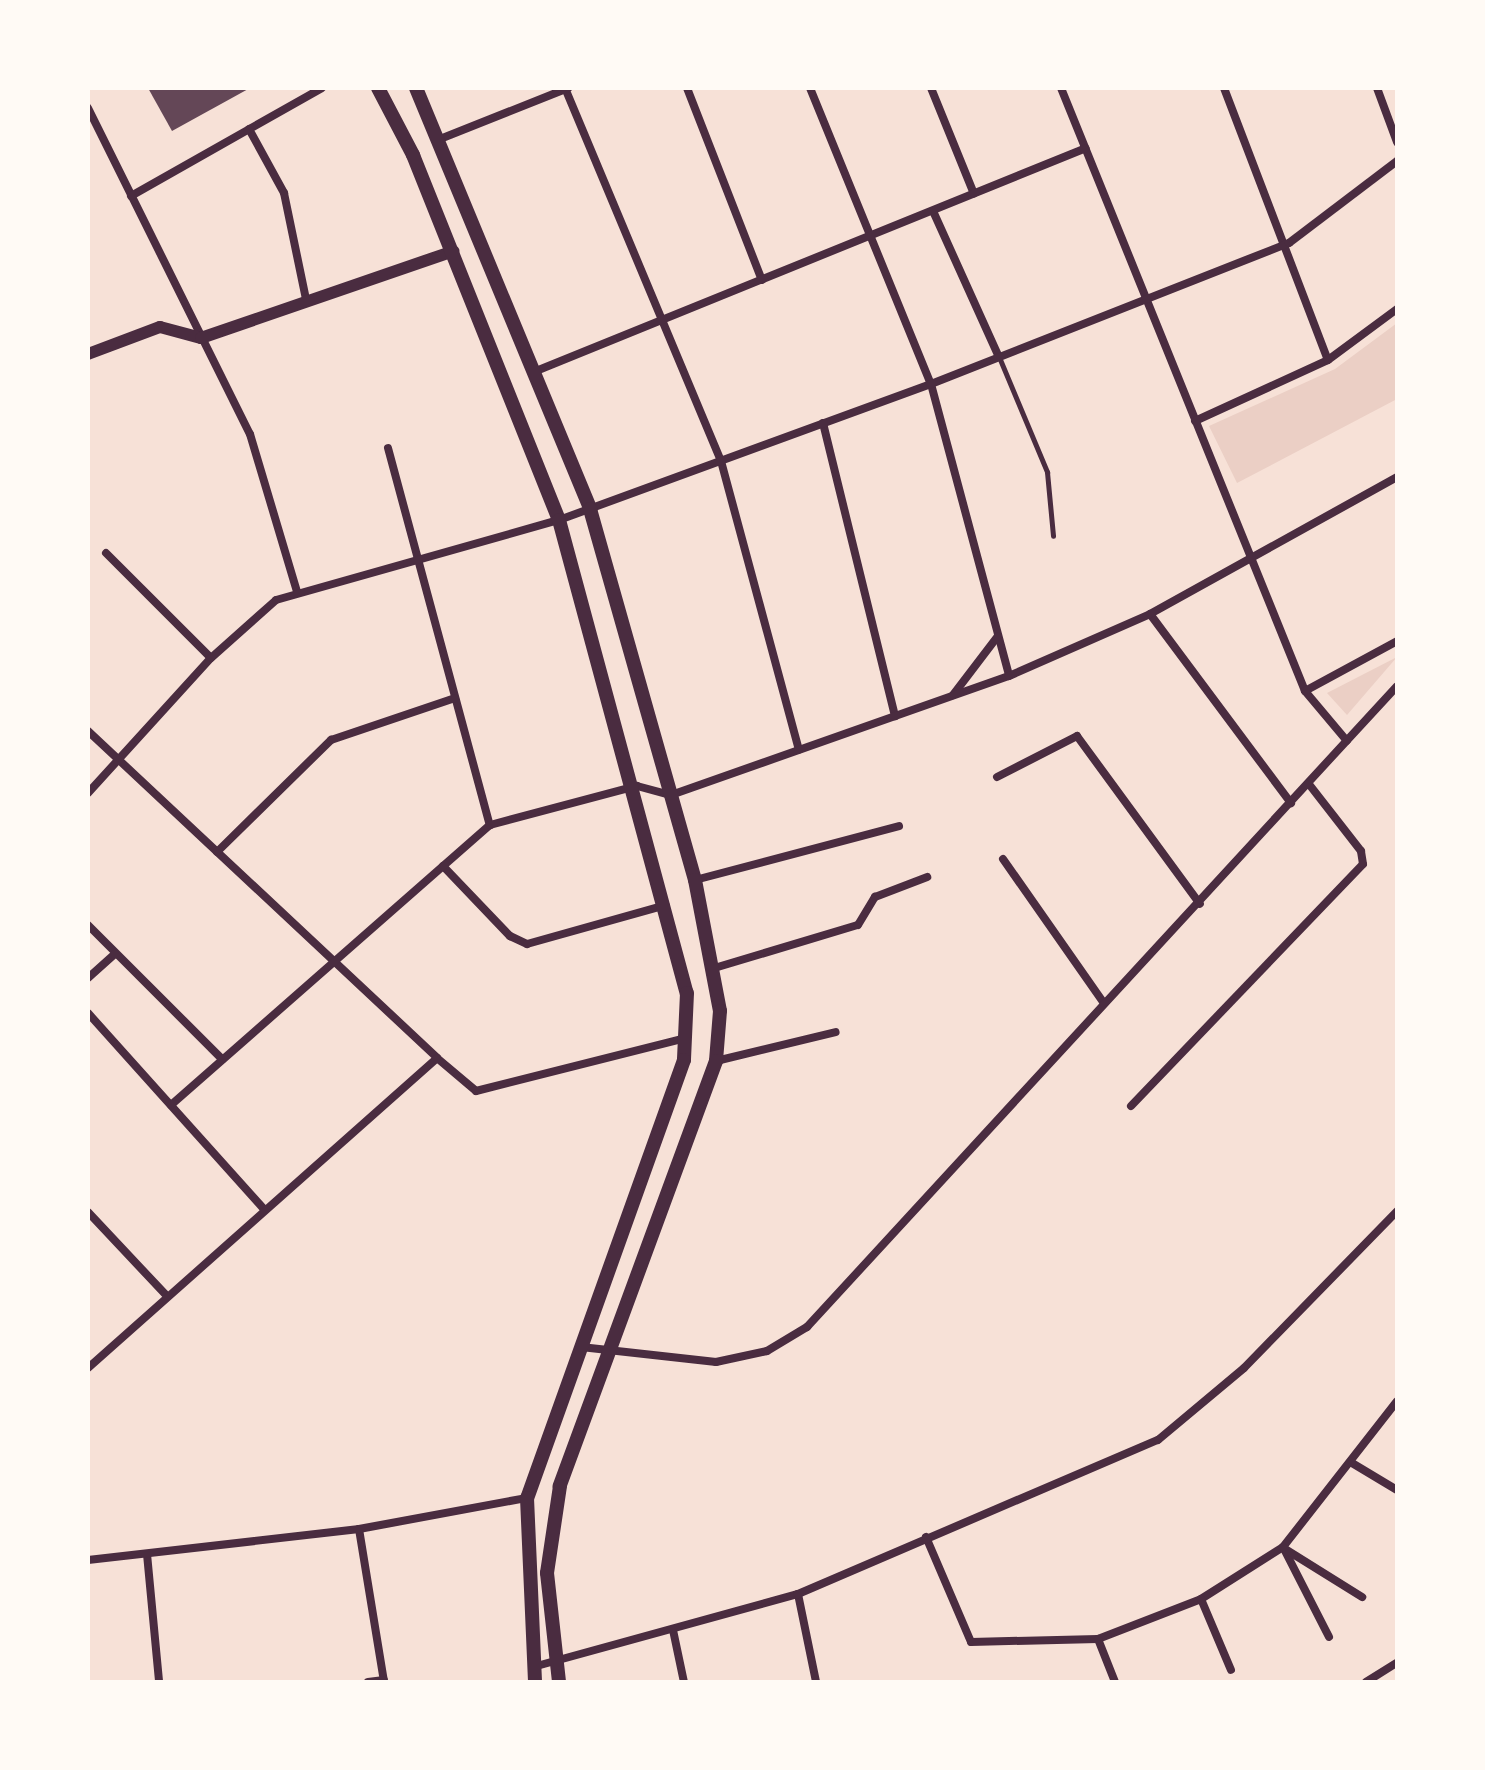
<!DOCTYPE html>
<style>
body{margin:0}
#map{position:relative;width:1485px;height:1770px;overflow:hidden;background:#f7e1d7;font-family:"Exo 2",sans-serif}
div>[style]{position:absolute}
.green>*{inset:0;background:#ebcfc5}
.building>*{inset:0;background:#644757}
.service>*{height:5px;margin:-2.5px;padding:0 2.5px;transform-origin:2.5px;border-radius:2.5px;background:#4a2c40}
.minor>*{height:8px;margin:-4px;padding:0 4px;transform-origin:4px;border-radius:4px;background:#4a2c40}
.tertiary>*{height:12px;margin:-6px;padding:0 6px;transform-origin:6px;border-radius:6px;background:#4a2c40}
.secondary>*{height:14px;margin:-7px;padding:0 7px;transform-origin:7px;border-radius:7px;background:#4a2c40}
span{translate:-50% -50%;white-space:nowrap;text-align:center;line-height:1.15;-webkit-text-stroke:8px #fffaf5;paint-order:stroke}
.frame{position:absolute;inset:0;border:90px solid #fffaf5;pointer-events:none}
</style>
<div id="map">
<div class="green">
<i style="clip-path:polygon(1397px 323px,1397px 399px,1237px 483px,1209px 426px,1335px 369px)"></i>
<i style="clip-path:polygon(1397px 657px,1347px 715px,1327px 693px)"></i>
</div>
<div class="building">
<i style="clip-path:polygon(148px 88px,250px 88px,172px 131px)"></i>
</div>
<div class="service">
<i style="left:999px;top:357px;width:125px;rotate:67.3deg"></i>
<i style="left:1047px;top:472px;width:64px;rotate:84.6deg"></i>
</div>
<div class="minor">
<i style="left:565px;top:88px;width:404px;rotate:67.3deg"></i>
<i style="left:721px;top:461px;width:299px;rotate:74.9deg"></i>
<i style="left:687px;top:88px;width:206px;rotate:68.7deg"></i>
<i style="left:810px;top:88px;width:320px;rotate:67.8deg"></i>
<i style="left:931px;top:384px;width:302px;rotate:75deg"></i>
<i style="left:931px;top:88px;width:114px;rotate:67.9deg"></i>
<i style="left:1061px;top:88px;width:650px;rotate:67.97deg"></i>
<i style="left:1305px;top:691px;width:65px;rotate:50deg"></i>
<i style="left:1224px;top:88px;width:291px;rotate:69.1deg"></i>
<i style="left:1377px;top:88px;width:58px;rotate:69.7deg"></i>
<i style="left:88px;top:108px;width:364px;rotate:63.6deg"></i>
<i style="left:250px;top:434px;width:165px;rotate:73.4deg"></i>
<i style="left:249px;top:129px;width:73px;rotate:61.3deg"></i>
<i style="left:284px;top:193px;width:108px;rotate:78.3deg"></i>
<i style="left:440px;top:139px;width:138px;rotate:-21.7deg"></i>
<i style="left:131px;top:196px;width:219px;rotate:-29.5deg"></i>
<i style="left:933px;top:211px;width:160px;rotate:65.7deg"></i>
<i style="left:536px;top:371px;width:593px;rotate:-22.07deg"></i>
<i style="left:1195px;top:421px;width:146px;rotate:-24.6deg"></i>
<i style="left:1328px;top:360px;width:86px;rotate:-36.5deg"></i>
<i style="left:823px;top:423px;width:302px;rotate:76.2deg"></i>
<i style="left:388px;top:448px;width:391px;rotate:74.9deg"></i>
<i style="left:106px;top:553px;width:148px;rotate:45deg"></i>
<i style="left:1150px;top:614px;width:236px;rotate:53.3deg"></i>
<i style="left:1305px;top:691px;width:105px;rotate:-28.5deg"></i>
<i style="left:953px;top:695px;width:74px;rotate:-52.7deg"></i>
<i style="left:88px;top:731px;width:478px;rotate:43.1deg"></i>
<i style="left:997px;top:777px;width:90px;rotate:-27.1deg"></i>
<i style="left:1077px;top:736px;width:208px;rotate:53.8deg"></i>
<i style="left:88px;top:793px;width:183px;rotate:-47.7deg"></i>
<i style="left:211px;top:658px;width:87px;rotate:-41.7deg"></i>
<i style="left:276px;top:600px;width:294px;rotate:-15.8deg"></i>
<i style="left:559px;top:520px;width:396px;rotate:-20.1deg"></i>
<i style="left:931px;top:384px;width:385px;rotate:-21.5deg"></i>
<i style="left:1289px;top:243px;width:136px;rotate:-37.2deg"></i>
<i style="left:217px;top:852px;width:160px;rotate:-44.5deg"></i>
<i style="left:331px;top:740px;width:131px;rotate:-18.7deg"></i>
<i style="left:1003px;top:859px;width:176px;rotate:55deg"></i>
<i style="left:443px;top:866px;width:97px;rotate:46.3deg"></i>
<i style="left:510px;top:936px;width:19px;rotate:25deg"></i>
<i style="left:527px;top:944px;width:144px;rotate:-15.7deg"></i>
<i style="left:695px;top:880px;width:211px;rotate:-14.8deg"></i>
<i style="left:88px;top:925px;width:190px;rotate:45deg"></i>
<i style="left:711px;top:969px;width:153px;rotate:-16.7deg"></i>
<i style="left:858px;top:925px;width:33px;rotate:-59deg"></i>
<i style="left:875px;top:897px;width:56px;rotate:-21deg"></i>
<i style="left:88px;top:978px;width:36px;rotate:-42deg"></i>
<i style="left:88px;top:1013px;width:263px;rotate:48.1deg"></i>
<i style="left:716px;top:1061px;width:123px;rotate:-13.6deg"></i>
<i style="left:171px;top:1105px;width:424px;rotate:-41.3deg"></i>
<i style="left:490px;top:825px;width:152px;rotate:-14.9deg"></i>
<i style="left:637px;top:786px;width:35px;rotate:15deg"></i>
<i style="left:671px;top:795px;width:358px;rotate:-19.4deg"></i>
<i style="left:1009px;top:676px;width:154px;rotate:-23.7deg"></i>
<i style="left:1150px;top:614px;width:282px;rotate:-29deg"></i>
<i style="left:1131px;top:1106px;width:335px;rotate:-46.2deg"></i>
<i style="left:1363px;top:864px;width:13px;rotate:-99deg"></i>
<i style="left:1361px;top:851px;width:86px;rotate:-127.9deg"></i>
<i style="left:88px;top:1212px;width:115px;rotate:46.8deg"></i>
<i style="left:581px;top:1347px;width:136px;rotate:6.3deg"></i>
<i style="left:716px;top:1362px;width:52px;rotate:-12.2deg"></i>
<i style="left:767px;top:1351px;width:47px;rotate:-31deg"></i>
<i style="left:807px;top:1327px;width:871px;rotate:-47.37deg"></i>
<i style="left:88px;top:1368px;width:467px;rotate:-41.6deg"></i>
<i style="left:437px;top:1058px;width:51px;rotate:40.2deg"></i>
<i style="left:476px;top:1091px;width:217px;rotate:-14.2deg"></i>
<i style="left:1352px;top:1463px;width:52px;rotate:31deg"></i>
<i style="left:359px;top:1529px;width:155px;rotate:80.7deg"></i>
<i style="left:926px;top:1537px;width:114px;rotate:66.8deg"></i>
<i style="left:971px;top:1642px;width:127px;rotate:-1.4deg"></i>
<i style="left:1098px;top:1639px;width:110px;rotate:-21.2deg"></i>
<i style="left:1201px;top:1599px;width:97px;rotate:-32.4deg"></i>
<i style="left:1283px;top:1547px;width:185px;rotate:-52deg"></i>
<i style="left:1283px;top:1547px;width:101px;rotate:62.9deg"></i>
<i style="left:1285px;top:1549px;width:91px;rotate:31.9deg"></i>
<i style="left:147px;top:1554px;width:129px;rotate:84.6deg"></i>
<i style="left:88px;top:1560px;width:273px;rotate:-6.5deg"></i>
<i style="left:359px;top:1529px;width:171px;rotate:-10.5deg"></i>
<i style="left:798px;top:1594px;width:90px;rotate:78.4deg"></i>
<i style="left:1201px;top:1599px;width:77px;rotate:67.1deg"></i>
<i style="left:673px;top:1630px;width:53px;rotate:78.1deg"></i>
<i style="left:1098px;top:1639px;width:46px;rotate:68.4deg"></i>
<i style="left:533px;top:1667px;width:275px;rotate:-15.4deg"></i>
<i style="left:798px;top:1594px;width:392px;rotate:-23.2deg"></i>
<i style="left:1158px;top:1440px;width:112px;rotate:-39.9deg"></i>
<i style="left:1244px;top:1368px;width:219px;rotate:-45.7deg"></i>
<i style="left:368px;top:1682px;width:16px;rotate:-7deg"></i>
<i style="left:1366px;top:1682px;width:36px;rotate:-32deg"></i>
</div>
<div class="tertiary">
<i style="left:88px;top:354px;width:77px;rotate:-20.6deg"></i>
<i style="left:160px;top:327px;width:42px;rotate:15deg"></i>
<i style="left:201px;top:338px;width:267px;rotate:-19deg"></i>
</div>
<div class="secondary">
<i style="left:378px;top:88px;width:76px;rotate:62.4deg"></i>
<i style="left:413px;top:155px;width:393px;rotate:68.2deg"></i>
<i style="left:559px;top:520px;width:490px;rotate:74.9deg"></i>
<i style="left:687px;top:993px;width:67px;rotate:92.6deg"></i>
<i style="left:684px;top:1060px;width:465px;rotate:109.7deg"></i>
<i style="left:527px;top:1498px;width:184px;rotate:87.5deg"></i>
<i style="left:416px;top:88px;width:456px;rotate:67.5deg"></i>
<i style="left:590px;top:509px;width:386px;rotate:74.2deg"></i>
<i style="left:695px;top:880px;width:133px;rotate:79.2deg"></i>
<i style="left:720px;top:1011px;width:50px;rotate:94.6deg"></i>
<i style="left:716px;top:1061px;width:453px;rotate:110.2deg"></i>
<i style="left:560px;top:1486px;width:88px;rotate:98.5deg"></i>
<i style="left:547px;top:1573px;width:110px;rotate:83.7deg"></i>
</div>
<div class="frame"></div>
</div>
